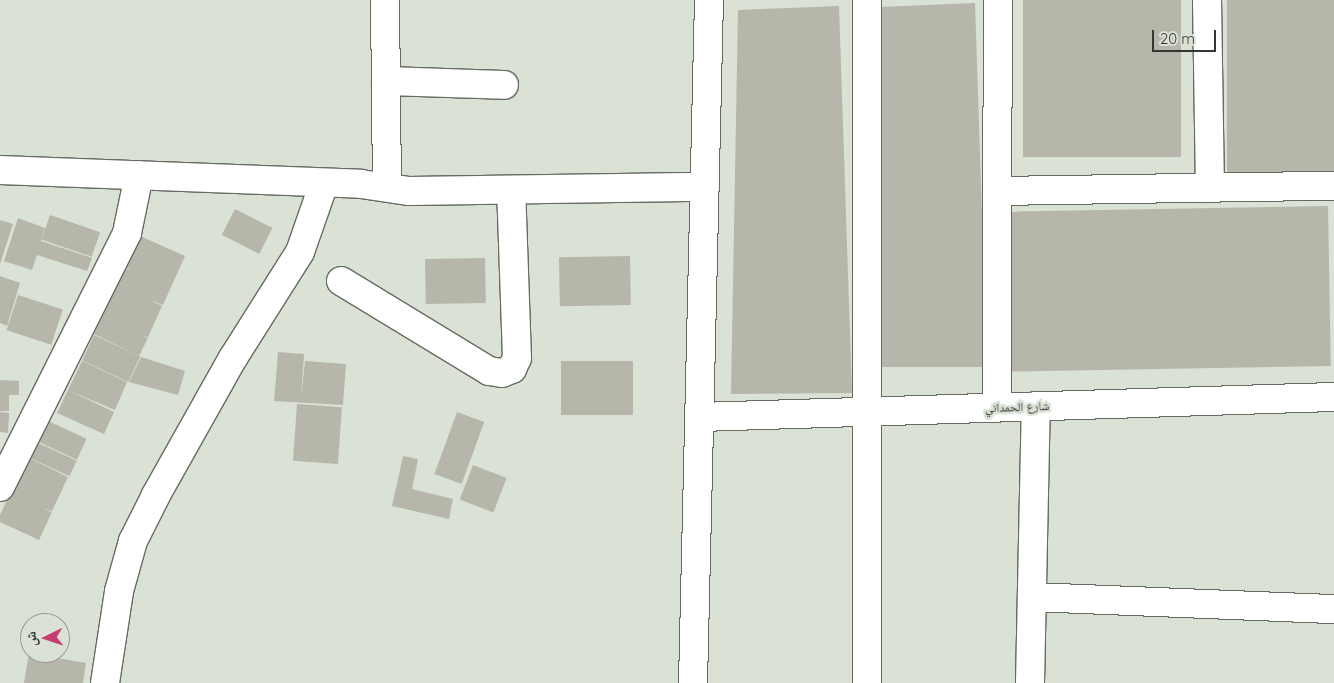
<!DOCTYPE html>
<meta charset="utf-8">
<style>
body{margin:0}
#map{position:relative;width:1334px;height:683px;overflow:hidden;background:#dae1d5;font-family:Quicksand,"Noto Naskh Arabic",sans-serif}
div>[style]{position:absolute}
.building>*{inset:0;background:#b7b6aa;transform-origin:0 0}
.roads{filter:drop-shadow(1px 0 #666b61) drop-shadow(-1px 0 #666b61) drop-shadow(0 1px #666b61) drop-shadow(0 -1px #666b61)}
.minor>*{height:28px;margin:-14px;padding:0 14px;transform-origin:14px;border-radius:14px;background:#fff}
span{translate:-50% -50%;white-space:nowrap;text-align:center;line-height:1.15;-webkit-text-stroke:5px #dae1d5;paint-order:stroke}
.street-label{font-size:12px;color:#343732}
.north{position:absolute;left:20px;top:613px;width:50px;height:50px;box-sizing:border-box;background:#dae1d5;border:1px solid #989d94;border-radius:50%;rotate:266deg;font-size:14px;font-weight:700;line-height:20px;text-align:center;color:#343732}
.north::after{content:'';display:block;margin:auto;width:18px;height:22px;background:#c73c73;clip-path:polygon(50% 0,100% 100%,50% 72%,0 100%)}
.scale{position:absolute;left:1152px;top:30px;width:64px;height:22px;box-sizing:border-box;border:2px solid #343732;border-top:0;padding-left:6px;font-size:15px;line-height:18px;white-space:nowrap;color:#343732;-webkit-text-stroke:4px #dae1d5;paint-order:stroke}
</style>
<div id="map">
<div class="building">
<i style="left:1023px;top:0;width:158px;height:157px"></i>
<i style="left:1227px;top:0;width:107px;height:172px"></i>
<i style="clip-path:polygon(975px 3px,987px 367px,873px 367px,879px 7px)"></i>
<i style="clip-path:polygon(839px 6px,852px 393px,731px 394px,738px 10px)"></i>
<i style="left:1328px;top:206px;width:160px;height:322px;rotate:89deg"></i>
<i style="left:235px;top:209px;width:42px;height:29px;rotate:27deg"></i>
<i style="left:50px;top:215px;width:53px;height:26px;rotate:19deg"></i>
<i style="clip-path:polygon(18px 218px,45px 228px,41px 241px,92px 258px,87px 271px,37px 255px,32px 270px,4px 261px)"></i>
<i style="clip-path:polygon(0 220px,13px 224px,0 264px)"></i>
<i style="clip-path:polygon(140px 236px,185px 256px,163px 305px,148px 299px,162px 306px,148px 337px,141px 335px,148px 338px,139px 356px,94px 334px,125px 268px,132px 270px,125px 267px)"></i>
<i style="left:630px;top:256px;width:49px;height:71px;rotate:89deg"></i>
<i style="left:485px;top:258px;width:45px;height:60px;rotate:89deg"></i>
<i style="clip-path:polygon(0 276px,20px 283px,7px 326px,0 323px)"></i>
<i style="left:18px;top:295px;width:47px;height:37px;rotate:18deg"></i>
<i style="left:94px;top:335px;width:51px;height:28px;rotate:25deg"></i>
<i style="clip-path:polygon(278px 352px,304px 354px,301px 400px,305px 361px,346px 364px,343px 405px,274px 401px)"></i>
<i style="clip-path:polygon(141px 357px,185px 371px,178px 395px,129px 382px)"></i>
<i style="clip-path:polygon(82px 361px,127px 382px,115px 410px,70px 391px,114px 412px,104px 434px,57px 413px)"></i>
<i style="left:633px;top:361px;width:54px;height:72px;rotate:90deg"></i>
<i style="clip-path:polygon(0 380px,19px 381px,19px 395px,9px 395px,9px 411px,0 411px)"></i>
<i style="left:297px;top:404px;width:45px;height:57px;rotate:4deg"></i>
<i style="clip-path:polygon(0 412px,9px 413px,8px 433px,0 432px)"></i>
<i style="left:457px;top:412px;width:29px;height:66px;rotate:20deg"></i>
<i style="left:44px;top:419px;width:47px;height:23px;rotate:25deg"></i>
<i style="left:34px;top:441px;width:47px;height:17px;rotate:25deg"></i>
<i style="clip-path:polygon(403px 456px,418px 459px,412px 489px,453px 499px,449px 519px,392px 506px)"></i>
<i style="clip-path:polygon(27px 457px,68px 477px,52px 511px,42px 508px,52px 512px,39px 540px,0 522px,0 515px)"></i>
<i style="left:473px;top:465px;width:36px;height:37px;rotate:21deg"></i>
<i style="clip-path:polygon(29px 653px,86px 663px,83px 683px,24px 683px)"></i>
</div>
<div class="roads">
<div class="minor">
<i style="left:385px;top:0;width:186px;rotate:89.4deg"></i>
<i style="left:867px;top:0;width:683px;rotate:90deg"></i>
<i style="left:1207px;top:0;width:188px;rotate:89.1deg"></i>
<i style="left:386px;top:81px;width:118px;rotate:1.9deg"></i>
<i style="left:0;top:170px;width:361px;rotate:2.2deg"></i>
<i style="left:361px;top:184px;width:49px;rotate:8.3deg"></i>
<i style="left:409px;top:191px;width:296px;rotate:-0.8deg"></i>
<i style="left:997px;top:191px;width:337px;rotate:-0.9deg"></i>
<i style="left:341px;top:281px;width:173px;rotate:31.3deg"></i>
<i style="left:489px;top:371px;width:13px;rotate:9deg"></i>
<i style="left:502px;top:373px;width:11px;rotate:-22deg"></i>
<i style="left:512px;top:369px;width:12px;rotate:-66deg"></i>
<i style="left:517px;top:358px;width:168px;rotate:-92deg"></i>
<i style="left:997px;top:407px;width:407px;rotate:-89.9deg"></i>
<i style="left:700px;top:417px;width:634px;rotate:-1.81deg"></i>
<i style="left:0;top:487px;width:284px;rotate:-63.4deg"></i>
<i style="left:127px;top:233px;width:59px;rotate:-78.3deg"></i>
<i style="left:1032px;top:597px;width:302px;rotate:2.3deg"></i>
<i style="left:105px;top:683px;width:93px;rotate:-81.3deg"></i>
<i style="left:119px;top:591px;width:52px;rotate:-74.4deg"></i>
<i style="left:133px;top:541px;width:51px;rotate:-63.4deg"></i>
<i style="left:156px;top:495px;width:157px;rotate:-60.7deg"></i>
<i style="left:233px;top:358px;width:125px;rotate:-57.7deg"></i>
<i style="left:300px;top:252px;width:73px;rotate:-70.8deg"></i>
<i style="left:693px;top:683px;width:683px;rotate:-88.66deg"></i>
<i style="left:1030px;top:683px;width:277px;rotate:-88.8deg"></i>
</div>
</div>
<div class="street-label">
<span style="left:1017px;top:407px;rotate:-2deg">شارع الحمداني</span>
</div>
<div class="north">ش</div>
<div class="scale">20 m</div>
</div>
